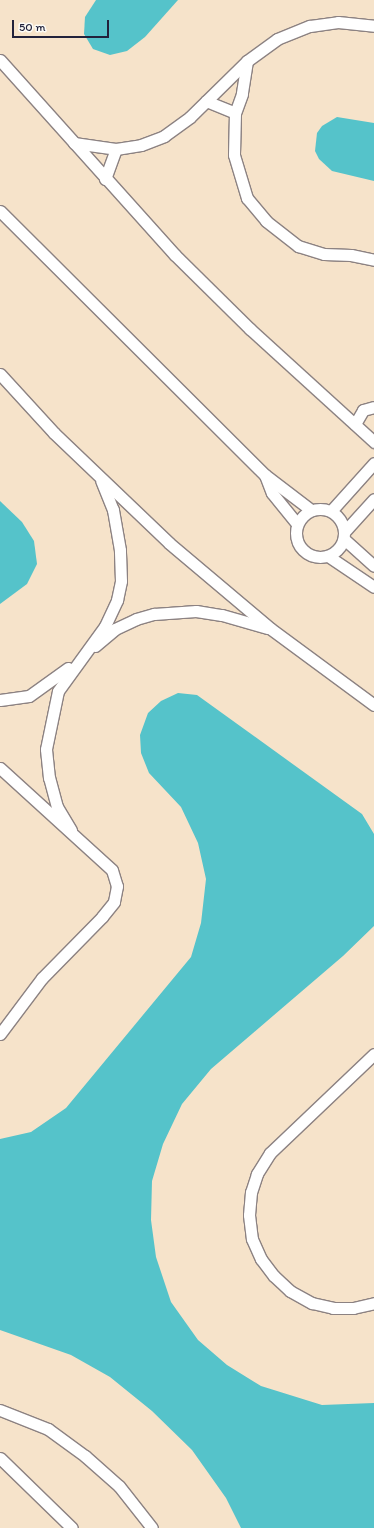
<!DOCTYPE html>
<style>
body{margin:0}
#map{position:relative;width:374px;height:1528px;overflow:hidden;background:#f6e3ca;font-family:Itim,sans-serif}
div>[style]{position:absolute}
.water>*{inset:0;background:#55c3ca}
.roads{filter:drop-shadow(1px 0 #8c8282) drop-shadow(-1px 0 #8c8282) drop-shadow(0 1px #8c8282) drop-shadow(0 -1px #8c8282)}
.street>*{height:11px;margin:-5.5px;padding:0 5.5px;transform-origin:5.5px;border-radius:5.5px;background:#fff}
.street>.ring{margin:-5.5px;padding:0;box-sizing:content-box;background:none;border:11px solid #fff;border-radius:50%}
span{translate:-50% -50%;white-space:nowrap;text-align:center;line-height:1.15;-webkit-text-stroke:3px #fdfcf7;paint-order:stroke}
.scale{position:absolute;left:12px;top:20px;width:97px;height:18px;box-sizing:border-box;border:2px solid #22223b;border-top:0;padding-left:5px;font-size:12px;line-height:14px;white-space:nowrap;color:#22223b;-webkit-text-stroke:3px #fdfcf7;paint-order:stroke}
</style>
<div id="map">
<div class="water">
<i style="clip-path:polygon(96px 0,178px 0,145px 37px,127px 51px,110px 55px,93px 49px,84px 34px,85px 17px)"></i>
<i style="clip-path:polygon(337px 117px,374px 123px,374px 181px,332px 171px,319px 159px,315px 151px,317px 133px,322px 126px)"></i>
<i style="clip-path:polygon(0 501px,22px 522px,34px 541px,37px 564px,27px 584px,0 604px)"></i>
<i style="clip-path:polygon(178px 693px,197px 695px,362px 814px,374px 834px,374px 926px,343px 956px,211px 1069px,182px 1104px,163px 1144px,152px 1181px,151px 1220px,156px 1257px,171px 1302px,198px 1340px,227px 1365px,261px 1386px,322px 1405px,374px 1403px,374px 1528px,241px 1528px,226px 1498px,192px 1450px,152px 1411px,110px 1377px,71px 1355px,0 1330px,0 1139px,31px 1132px,66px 1108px,191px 957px,201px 923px,206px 879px,198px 843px,181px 807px,149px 773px,141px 753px,140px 735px,148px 713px,161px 701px)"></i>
</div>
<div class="roads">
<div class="street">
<i style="left:0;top:60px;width:262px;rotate:48.1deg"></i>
<i style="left:175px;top:255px;width:105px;rotate:44.6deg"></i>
<i style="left:250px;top:329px;width:168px;rotate:42.3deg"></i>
<i style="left:247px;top:61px;width:33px;rotate:99deg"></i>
<i style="left:242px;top:94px;width:20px;rotate:110deg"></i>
<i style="left:235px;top:113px;width:42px;rotate:91.4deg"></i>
<i style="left:234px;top:155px;width:45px;rotate:73.2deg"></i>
<i style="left:247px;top:198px;width:30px;rotate:50deg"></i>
<i style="left:266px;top:221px;width:41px;rotate:38deg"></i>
<i style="left:298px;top:246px;width:27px;rotate:17deg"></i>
<i style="left:324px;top:254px;width:27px;rotate:2deg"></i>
<i style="left:351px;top:255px;width:24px;rotate:12deg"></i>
<i style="left:206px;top:101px;width:31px;rotate:22deg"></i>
<i style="left:74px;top:143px;width:42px;rotate:8.1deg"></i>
<i style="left:116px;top:149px;width:25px;rotate:-9deg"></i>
<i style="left:141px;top:145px;width:25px;rotate:-21deg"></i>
<i style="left:164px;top:136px;width:32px;rotate:-36deg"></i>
<i style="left:190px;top:117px;width:80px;rotate:-44.5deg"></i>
<i style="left:247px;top:61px;width:37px;rotate:-36deg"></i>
<i style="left:277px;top:39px;width:35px;rotate:-22deg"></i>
<i style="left:310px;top:26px;width:28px;rotate:-8deg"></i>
<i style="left:338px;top:22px;width:36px;rotate:6deg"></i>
<i style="left:105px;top:179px;width:32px;rotate:-70deg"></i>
<i style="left:0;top:211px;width:374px;rotate:44.9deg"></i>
<i style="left:265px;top:475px;width:58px;rotate:37.3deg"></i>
<i style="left:0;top:374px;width:80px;rotate:47.5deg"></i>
<i style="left:54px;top:433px;width:159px;rotate:43.7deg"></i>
<i style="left:169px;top:543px;width:133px;rotate:40.1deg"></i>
<i style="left:271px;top:629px;width:128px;rotate:36.4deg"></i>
<i style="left:355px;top:424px;width:16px;rotate:-60deg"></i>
<i style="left:363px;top:410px;width:11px;rotate:-15deg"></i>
<i style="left:265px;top:475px;width:19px;rotate:69deg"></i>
<i style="left:272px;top:493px;width:40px;rotate:51deg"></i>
<i class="ring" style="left:296px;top:509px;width:37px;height:37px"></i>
<i style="left:331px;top:511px;width:64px;rotate:-48.1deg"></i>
<i style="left:345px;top:531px;width:43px;rotate:-47.8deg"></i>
<i style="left:344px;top:539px;width:40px;rotate:42deg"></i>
<i style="left:328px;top:556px;width:55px;rotate:34deg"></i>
<i style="left:95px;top:646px;width:26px;rotate:-40deg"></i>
<i style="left:115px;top:629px;width:23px;rotate:-25deg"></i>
<i style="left:136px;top:619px;width:19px;rotate:-16deg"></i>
<i style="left:154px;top:614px;width:42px;rotate:-4.1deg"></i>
<i style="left:196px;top:611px;width:26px;rotate:9deg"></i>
<i style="left:222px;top:615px;width:47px;rotate:16.1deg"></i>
<i style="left:0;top:700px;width:29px;rotate:-8deg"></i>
<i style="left:29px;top:696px;width:48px;rotate:-35.7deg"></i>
<i style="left:0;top:768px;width:151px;rotate:42.3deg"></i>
<i style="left:112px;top:870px;width:17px;rotate:73deg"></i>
<i style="left:117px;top:886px;width:16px;rotate:101deg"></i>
<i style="left:114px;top:902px;width:19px;rotate:129deg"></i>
<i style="left:102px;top:917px;width:86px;rotate:134.5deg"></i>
<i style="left:42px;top:978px;width:70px;rotate:126.9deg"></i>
<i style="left:71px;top:830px;width:27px;rotate:-121deg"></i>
<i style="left:57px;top:807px;width:30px;rotate:-105deg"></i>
<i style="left:49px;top:778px;width:29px;rotate:-96deg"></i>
<i style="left:46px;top:749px;width:59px;rotate:-78.3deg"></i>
<i style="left:58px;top:691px;width:80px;rotate:-54.1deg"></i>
<i style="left:105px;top:626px;width:29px;rotate:-65deg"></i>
<i style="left:117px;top:600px;width:19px;rotate:-78deg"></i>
<i style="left:121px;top:581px;width:31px;rotate:-92deg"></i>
<i style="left:120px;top:550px;width:41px;rotate:-99.9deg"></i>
<i style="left:113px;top:510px;width:31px;rotate:-112deg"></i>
<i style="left:374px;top:1054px;width:144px;rotate:136.4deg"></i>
<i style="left:270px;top:1153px;width:25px;rotate:122deg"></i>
<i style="left:257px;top:1174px;width:19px;rotate:108deg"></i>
<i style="left:251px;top:1192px;width:23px;rotate:95deg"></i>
<i style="left:249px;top:1215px;width:24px;rotate:83deg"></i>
<i style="left:252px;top:1239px;width:22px;rotate:66deg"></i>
<i style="left:261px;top:1259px;width:21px;rotate:53deg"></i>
<i style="left:274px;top:1276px;width:22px;rotate:43deg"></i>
<i style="left:290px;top:1291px;width:25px;rotate:29deg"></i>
<i style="left:312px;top:1303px;width:22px;rotate:13deg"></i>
<i style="left:333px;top:1308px;width:20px"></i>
<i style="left:353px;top:1308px;width:22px;rotate:-13deg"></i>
<i style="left:0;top:1410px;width:52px;rotate:21.6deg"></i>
<i style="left:48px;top:1429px;width:46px;rotate:36.1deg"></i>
<i style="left:85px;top:1456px;width:45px;rotate:41.4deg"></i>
<i style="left:119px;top:1486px;width:53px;rotate:51.8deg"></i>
<i style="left:0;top:1458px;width:100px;rotate:44.2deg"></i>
</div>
</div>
<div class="scale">50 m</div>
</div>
